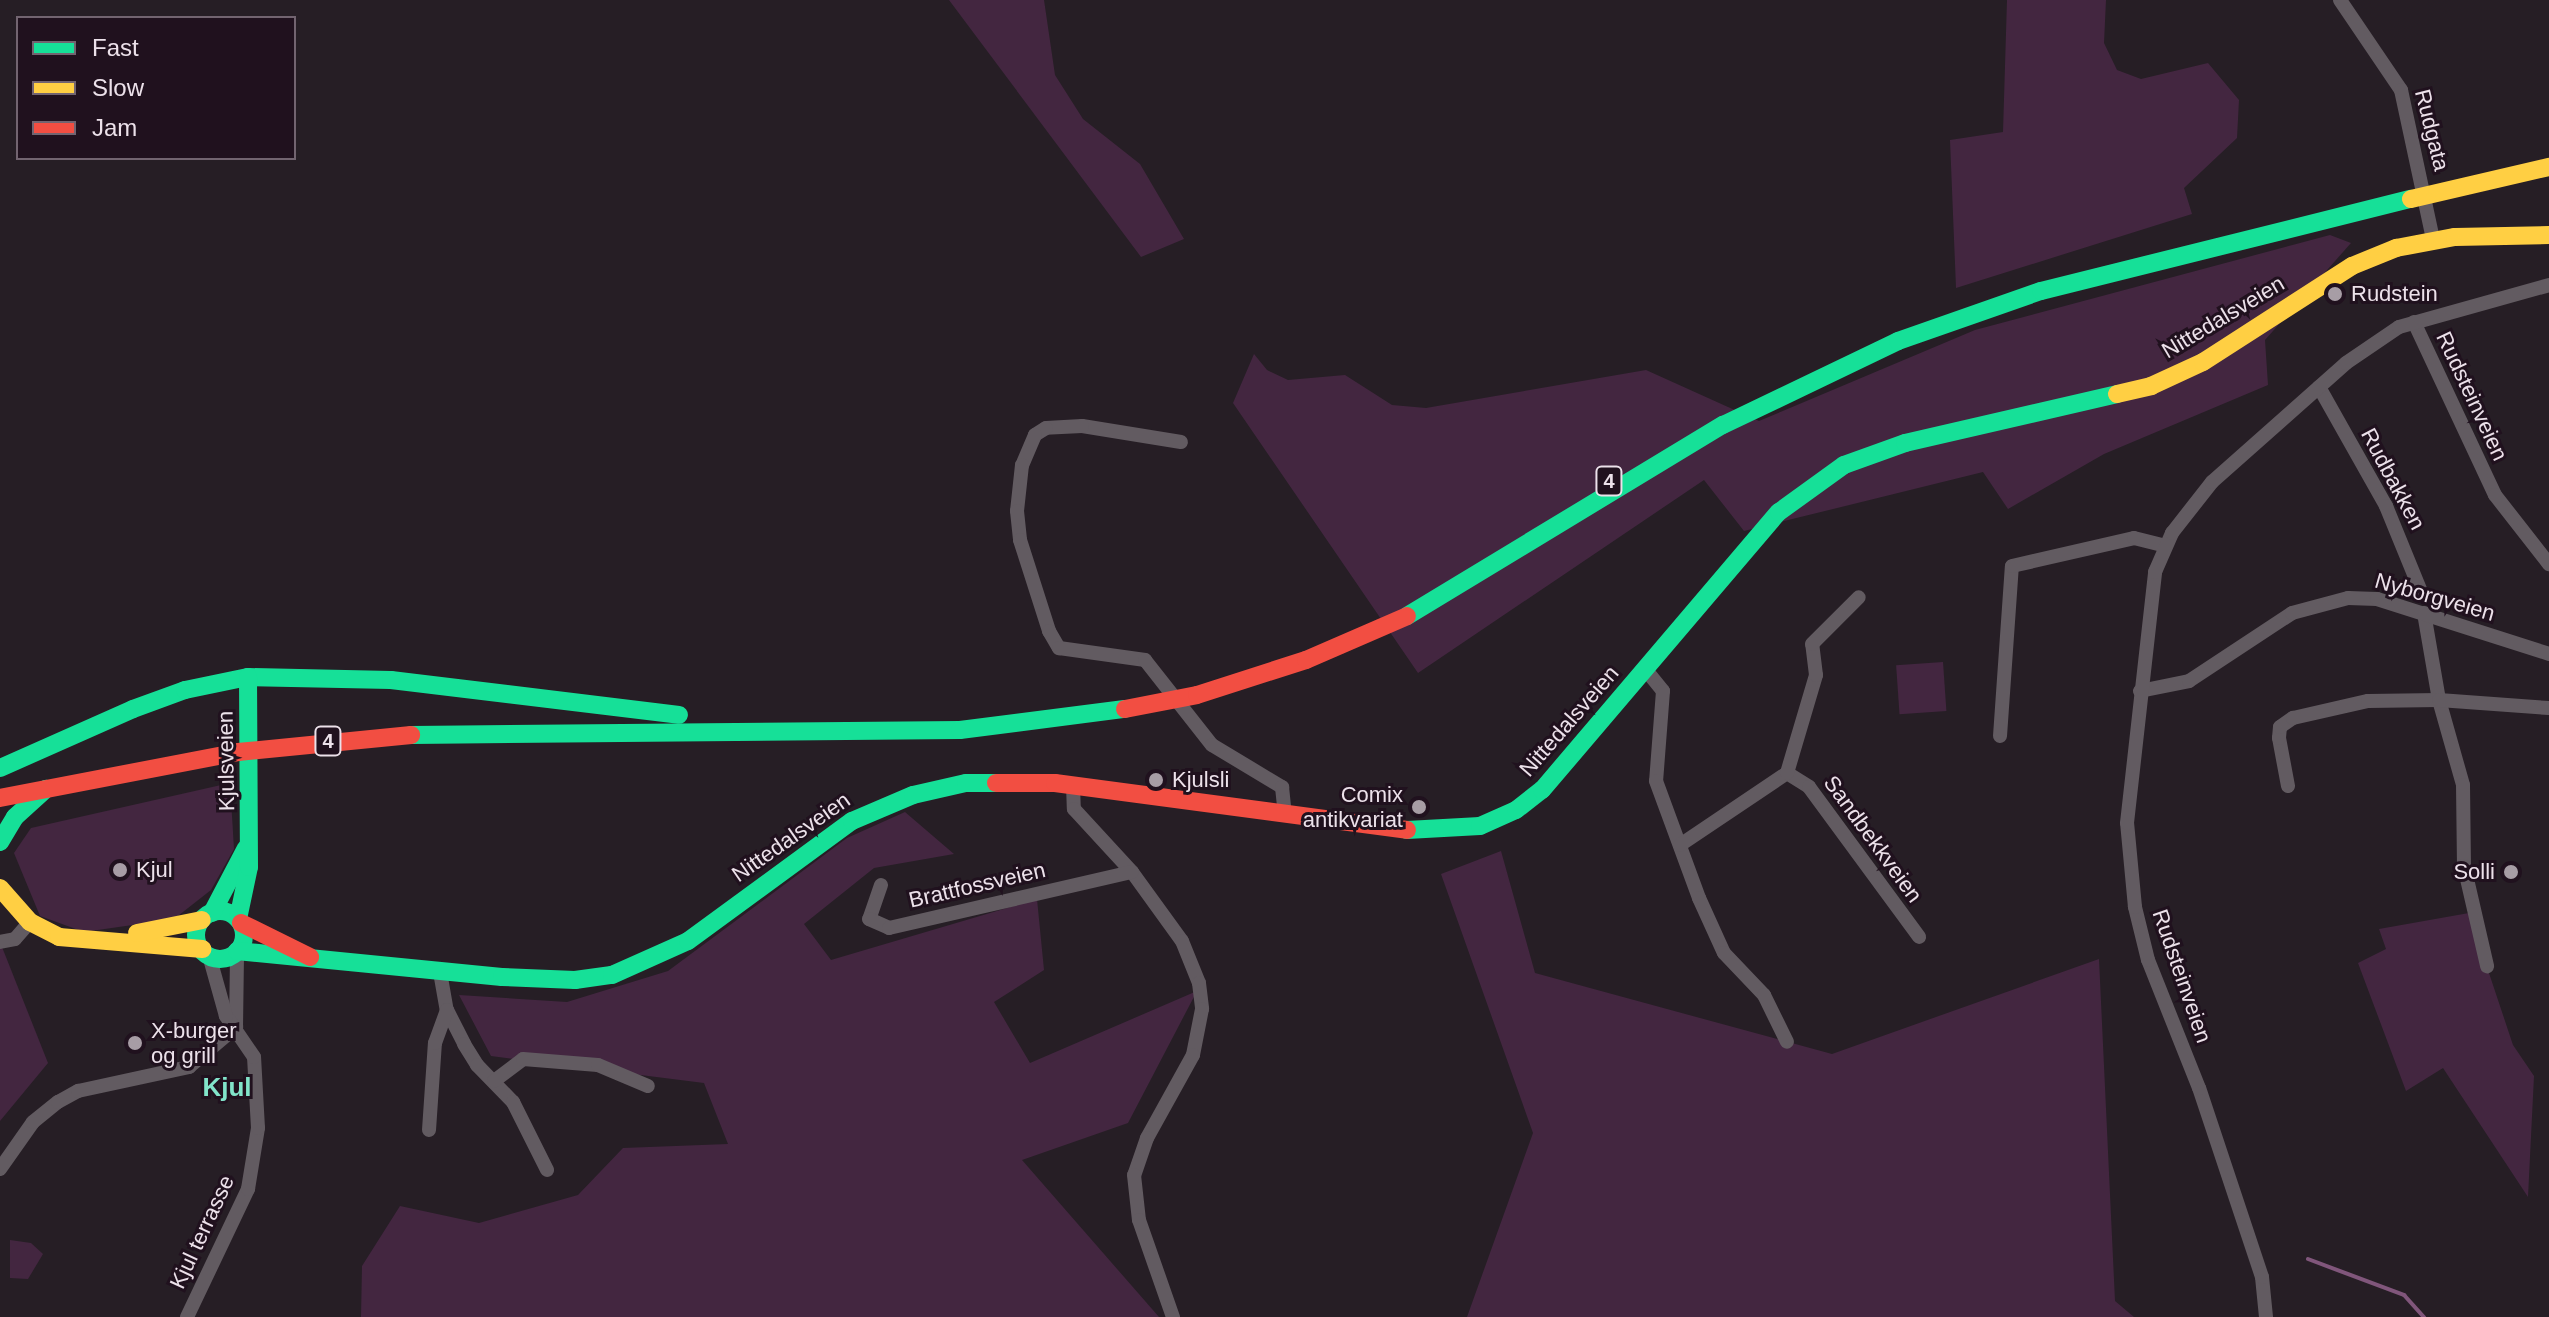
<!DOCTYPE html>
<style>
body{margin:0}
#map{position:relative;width:2549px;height:1317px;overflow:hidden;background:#261e25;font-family:Arial,sans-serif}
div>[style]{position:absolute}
.green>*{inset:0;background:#432640;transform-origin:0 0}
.stream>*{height:4px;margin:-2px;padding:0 2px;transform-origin:2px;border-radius:2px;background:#80567b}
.street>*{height:14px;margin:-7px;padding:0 7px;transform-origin:7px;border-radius:7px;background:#625b61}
.fast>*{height:18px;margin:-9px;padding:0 9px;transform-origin:9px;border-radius:9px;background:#16e098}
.fast>.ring{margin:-9px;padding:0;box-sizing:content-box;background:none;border:18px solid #16e098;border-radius:50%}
.slow>*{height:18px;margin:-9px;padding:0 9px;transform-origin:9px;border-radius:9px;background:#ffcf43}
.jam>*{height:18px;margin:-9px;padding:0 9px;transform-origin:9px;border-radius:9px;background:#f24e42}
.dots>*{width:22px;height:22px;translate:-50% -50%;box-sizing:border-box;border:4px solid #20111e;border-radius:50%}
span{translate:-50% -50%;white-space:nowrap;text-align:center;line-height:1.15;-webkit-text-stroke:6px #20111e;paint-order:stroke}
.shield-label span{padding:2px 6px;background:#20111e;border:2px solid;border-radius:6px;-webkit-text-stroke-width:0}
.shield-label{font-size:20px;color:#ece1ea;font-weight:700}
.street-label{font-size:22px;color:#ece1ea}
.poi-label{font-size:22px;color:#ece1ea}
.left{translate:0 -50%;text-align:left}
.right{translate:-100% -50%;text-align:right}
.quarter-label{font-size:26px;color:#82e4ca;font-weight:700}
.legend{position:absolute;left:16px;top:16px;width:280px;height:144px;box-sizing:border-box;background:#20111e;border:2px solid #726470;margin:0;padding:10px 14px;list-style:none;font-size:24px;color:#ece1ea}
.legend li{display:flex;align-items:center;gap:16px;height:40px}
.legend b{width:40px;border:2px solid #726470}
</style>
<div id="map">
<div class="green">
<i style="clip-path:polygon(949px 0,1044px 0,1055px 75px,1083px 119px,1140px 164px,1184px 239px,1141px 257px)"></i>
<i style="clip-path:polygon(2007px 0,2106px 0,2104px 43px,2117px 70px,2141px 79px,2208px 63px,2239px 100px,2237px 138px,2184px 188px,2192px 214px,1956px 288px,1950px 140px,2003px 132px)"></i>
<i style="clip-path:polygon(2330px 235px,2351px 243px,2265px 340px,2268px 385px,2104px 454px,2008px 509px,1983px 472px,1744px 531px,1704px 480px,1418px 673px,1233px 403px,1254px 354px,1267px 370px,1288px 380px,1345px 375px,1392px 405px,1426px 408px,1646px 370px,1759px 421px,1975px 330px)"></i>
<i style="left:1943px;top:662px;width:49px;height:47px;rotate:86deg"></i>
<i style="clip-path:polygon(230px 783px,234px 849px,211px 890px,174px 919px,84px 932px,40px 916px,14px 853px,31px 828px)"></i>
<i style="clip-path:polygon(905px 812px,954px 854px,874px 868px,804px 924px,831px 960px,1037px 899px,1044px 970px,994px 1002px,1030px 1063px,1197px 991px,1128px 1123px,1022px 1160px,1159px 1317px,361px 1317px,362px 1266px,400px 1206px,479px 1223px,578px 1195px,623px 1148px,728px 1144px,704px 1083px,491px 1056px,459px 995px,567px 1002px,668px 971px,847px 838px)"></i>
<i style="clip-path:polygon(1501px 851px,1535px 973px,1832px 1054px,2099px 959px,2115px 1301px,2134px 1317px,1467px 1317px,1533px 1133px,1441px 874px)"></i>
<i style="clip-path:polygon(2469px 913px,2513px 1045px,2534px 1076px,2528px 1197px,2443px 1068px,2406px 1091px,2358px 963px,2386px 949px,2379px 929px)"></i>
<i style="clip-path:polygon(0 942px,48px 1063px,0 1121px)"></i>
<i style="clip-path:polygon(10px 1240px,31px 1243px,43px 1254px,28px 1279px,10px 1278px)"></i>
</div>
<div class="stream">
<i style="left:2308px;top:1259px;width:103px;rotate:20.6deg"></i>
<i style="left:2404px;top:1295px;width:30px;rotate:48deg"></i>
</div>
<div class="street">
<i style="left:2340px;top:0;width:109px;rotate:55.9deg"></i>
<i style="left:2401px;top:90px;width:152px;rotate:77.9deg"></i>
<i style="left:2414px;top:322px;width:191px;rotate:64.9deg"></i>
<i style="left:2495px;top:495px;width:88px;rotate:52deg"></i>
<i style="left:2319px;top:387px;width:137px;rotate:60.6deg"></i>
<i style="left:2386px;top:506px;width:95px;rotate:67.8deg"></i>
<i style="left:1181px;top:442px;width:100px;rotate:-170.8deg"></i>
<i style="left:1082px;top:426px;width:36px;rotate:177deg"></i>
<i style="left:1046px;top:428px;width:13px;rotate:148deg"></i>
<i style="left:1035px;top:435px;width:33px;rotate:113deg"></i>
<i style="left:1022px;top:465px;width:46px;rotate:96.2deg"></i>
<i style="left:1017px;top:511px;width:29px;rotate:84deg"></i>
<i style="left:1020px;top:540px;width:96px;rotate:72.3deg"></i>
<i style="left:1049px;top:631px;width:20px;rotate:60deg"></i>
<i style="left:1059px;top:648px;width:87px;rotate:7.9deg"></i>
<i style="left:1145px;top:660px;width:108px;rotate:51.8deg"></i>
<i style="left:1212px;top:745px;width:82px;rotate:31deg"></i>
<i style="left:1282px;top:787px;width:27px;rotate:84deg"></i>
<i style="left:2424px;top:613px;width:88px;rotate:80.2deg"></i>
<i style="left:2439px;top:700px;width:88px;rotate:74.2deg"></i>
<i style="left:2463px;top:785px;width:81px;rotate:89.3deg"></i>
<i style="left:2464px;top:866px;width:103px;rotate:77deg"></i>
<i style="left:1646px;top:670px;width:27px;rotate:51deg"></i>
<i style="left:1663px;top:691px;width:90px;rotate:94.4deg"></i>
<i style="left:1656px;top:781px;width:125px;rotate:69.8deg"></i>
<i style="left:1699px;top:898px;width:60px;rotate:65.6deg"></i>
<i style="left:1724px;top:953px;width:58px;rotate:46.4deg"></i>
<i style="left:1764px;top:995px;width:52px;rotate:63.9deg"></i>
<i style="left:2140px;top:691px;width:50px;rotate:-11.5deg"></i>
<i style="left:2189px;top:681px;width:123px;rotate:-33.4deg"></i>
<i style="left:2292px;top:613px;width:58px;rotate:-15deg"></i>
<i style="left:2348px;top:598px;width:29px;rotate:2deg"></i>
<i style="left:2377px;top:599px;width:181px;rotate:17.7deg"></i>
<i style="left:2000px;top:736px;width:170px;rotate:-86deg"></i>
<i style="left:2012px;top:566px;width:125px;rotate:-12.9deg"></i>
<i style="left:2134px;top:538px;width:32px;rotate:14deg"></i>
<i style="left:1787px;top:773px;width:26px;rotate:32deg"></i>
<i style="left:1809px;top:787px;width:186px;rotate:53.7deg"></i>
<i style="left:1073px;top:785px;width:24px;rotate:88deg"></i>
<i style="left:1074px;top:809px;width:86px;rotate:47.4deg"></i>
<i style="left:1132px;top:872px;width:85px;rotate:54.1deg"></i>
<i style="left:1182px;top:941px;width:45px;rotate:68deg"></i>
<i style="left:1199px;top:983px;width:26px;rotate:83deg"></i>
<i style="left:1202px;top:1009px;width:47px;rotate:101.1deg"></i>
<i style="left:1193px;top:1055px;width:95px;rotate:119deg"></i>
<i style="left:1147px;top:1138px;width:39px;rotate:109deg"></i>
<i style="left:1134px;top:1175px;width:45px;rotate:83.7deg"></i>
<i style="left:1139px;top:1220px;width:103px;rotate:70.7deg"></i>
<i style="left:2288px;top:786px;width:49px;rotate:-100.6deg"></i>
<i style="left:2279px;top:738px;width:11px;rotate:-85deg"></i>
<i style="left:2280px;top:727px;width:16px;rotate:-35deg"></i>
<i style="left:2293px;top:718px;width:77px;rotate:-12.8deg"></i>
<i style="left:2368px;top:701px;width:71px;rotate:-0.8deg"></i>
<i style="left:2439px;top:700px;width:110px;rotate:4.2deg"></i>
<i style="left:1680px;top:845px;width:129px;rotate:-33.9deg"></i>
<i style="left:1787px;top:773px;width:102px;rotate:-73.5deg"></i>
<i style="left:1816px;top:675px;width:31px;rotate:-97deg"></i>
<i style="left:1812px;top:644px;width:66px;rotate:-45deg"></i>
<i style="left:881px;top:885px;width:36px;rotate:109deg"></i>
<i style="left:869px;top:919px;width:22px;rotate:24deg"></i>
<i style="left:889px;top:928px;width:249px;rotate:-13deg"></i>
<i style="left:0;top:942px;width:15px;rotate:-11deg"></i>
<i style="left:15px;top:939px;width:23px;rotate:-49deg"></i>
<i style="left:440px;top:972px;width:39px;rotate:80deg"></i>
<i style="left:447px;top:1010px;width:38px;rotate:63deg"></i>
<i style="left:464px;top:1044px;width:25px;rotate:58deg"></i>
<i style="left:477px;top:1065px;width:52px;rotate:45.8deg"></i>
<i style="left:513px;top:1102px;width:76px;rotate:63.4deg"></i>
<i style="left:236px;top:1027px;width:76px;rotate:-89.2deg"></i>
<i style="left:494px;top:1081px;width:36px;rotate:-37deg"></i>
<i style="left:523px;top:1059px;width:75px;rotate:4.6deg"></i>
<i style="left:598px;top:1065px;width:54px;rotate:22.8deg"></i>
<i style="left:429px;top:1130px;width:87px;rotate:-86.1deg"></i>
<i style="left:435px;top:1043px;width:35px;rotate:-70deg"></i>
<i style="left:0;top:1169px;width:57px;rotate:-54.9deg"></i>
<i style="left:33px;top:1122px;width:32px;rotate:-39deg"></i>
<i style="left:58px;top:1102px;width:23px;rotate:-29deg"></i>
<i style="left:78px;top:1091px;width:114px;rotate:-12.2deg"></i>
<i style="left:189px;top:1067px;width:62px;rotate:-40.4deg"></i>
<i style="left:187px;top:1317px;width:142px;rotate:-64.5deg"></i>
<i style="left:248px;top:1189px;width:62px;rotate:-80.7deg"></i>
<i style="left:258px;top:1128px;width:71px;rotate:-93.2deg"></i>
<i style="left:254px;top:1057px;width:50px;rotate:-124.3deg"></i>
<i style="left:226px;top:1016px;width:63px;rotate:-105.6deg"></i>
<i style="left:2266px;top:1317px;width:40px;rotate:-95.7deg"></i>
<i style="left:2262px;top:1277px;width:199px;rotate:-108.4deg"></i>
<i style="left:2199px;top:1088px;width:138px;rotate:-111.7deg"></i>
<i style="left:2148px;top:960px;width:55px;rotate:-103.8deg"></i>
<i style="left:2135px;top:907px;width:84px;rotate:-95.4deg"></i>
<i style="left:2127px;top:823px;width:253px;rotate:-83.6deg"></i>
<i style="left:2155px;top:572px;width:43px;rotate:-66.4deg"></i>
<i style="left:2172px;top:533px;width:65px;rotate:-51.9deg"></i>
<i style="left:2212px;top:482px;width:179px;rotate:-41.6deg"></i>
<i style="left:2346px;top:363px;width:64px;rotate:-34.2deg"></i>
<i style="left:2399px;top:327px;width:156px;rotate:-15.6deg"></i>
</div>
<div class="fast">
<i style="left:1407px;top:616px;width:369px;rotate:-31.2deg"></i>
<i style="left:1723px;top:425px;width:194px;rotate:-25.6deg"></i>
<i style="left:1898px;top:341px;width:151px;rotate:-19.3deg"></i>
<i style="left:2041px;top:291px;width:381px;rotate:-14deg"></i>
<i style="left:411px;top:735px;width:549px;rotate:-0.52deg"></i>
<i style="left:960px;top:730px;width:166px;rotate:-7.3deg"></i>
<i style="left:0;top:768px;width:145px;rotate:-23.9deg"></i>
<i style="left:133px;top:709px;width:55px;rotate:-20.1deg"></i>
<i style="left:185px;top:690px;width:64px;rotate:-11.7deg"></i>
<i style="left:248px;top:677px;width:143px;rotate:1.2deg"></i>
<i style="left:391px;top:680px;width:290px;rotate:6.9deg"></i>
<i style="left:1407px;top:830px;width:73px;rotate:-3.1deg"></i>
<i style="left:1480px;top:826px;width:39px;rotate:-24deg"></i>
<i style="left:1516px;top:810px;width:33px;rotate:-38deg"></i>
<i style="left:1542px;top:790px;width:365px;rotate:-49.6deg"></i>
<i style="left:1779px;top:512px;width:80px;rotate:-35.9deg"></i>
<i style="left:1844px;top:465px;width:65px;rotate:-19.8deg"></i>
<i style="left:1905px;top:443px;width:218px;rotate:-13deg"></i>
<i style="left:0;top:842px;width:29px;rotate:-59deg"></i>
<i style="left:15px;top:817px;width:42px;rotate:-42.1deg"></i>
<i class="ring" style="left:196px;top:911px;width:30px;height:30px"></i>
<i style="left:212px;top:913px;width:73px;rotate:-62.4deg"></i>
<i style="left:238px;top:919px;width:53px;rotate:-78.1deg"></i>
<i style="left:249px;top:867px;width:190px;rotate:-90.3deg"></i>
<i style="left:237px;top:951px;width:266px;rotate:5.6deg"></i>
<i style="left:502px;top:977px;width:73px;rotate:2.4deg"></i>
<i style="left:575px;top:980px;width:37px;rotate:-8deg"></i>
<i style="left:612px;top:975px;width:83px;rotate:-24.1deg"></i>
<i style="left:688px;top:941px;width:203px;rotate:-36.2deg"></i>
<i style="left:852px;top:821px;width:66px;rotate:-23.1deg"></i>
<i style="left:913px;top:795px;width:54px;rotate:-12.8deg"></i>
<i style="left:966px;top:783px;width:30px"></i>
</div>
<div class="slow">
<i style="left:2411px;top:199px;width:142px;rotate:-13.1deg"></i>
<i style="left:2117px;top:394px;width:35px;rotate:-13deg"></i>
<i style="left:2151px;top:386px;width:57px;rotate:-24.8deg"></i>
<i style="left:2203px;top:362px;width:177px;rotate:-32.8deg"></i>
<i style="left:2352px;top:266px;width:48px;rotate:-22.2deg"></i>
<i style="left:2396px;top:248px;width:60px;rotate:-10.6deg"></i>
<i style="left:2455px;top:237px;width:94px;rotate:-1.2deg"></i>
<i style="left:0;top:888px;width:45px;rotate:48.6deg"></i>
<i style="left:30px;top:922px;width:33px;rotate:27deg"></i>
<i style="left:59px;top:937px;width:144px;rotate:4.8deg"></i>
<i style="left:137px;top:933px;width:66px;rotate:-11.3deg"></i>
</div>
<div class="jam">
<i style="left:1125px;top:709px;width:73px;rotate:-11deg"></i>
<i style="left:1197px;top:695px;width:114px;rotate:-17.8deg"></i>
<i style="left:1306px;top:660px;width:110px;rotate:-23.5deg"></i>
<i style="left:996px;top:783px;width:59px"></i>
<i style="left:1055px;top:783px;width:355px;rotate:7.6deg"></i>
<i style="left:0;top:798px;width:242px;rotate:-10.9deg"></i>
<i style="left:238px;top:752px;width:174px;rotate:-5.6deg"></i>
<i style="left:241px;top:923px;width:77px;rotate:26.2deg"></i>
</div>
<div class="dots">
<i style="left:2335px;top:294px;background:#a79da5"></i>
<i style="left:1156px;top:780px;background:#a79da5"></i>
<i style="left:1419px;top:807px;background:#a79da5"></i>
<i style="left:120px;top:870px;background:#a79da5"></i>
<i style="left:2511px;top:872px;background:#a79da5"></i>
<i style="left:135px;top:1043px;background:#a79da5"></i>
</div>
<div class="shield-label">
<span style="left:1609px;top:481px">4</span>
<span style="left:328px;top:741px">4</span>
</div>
<div class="street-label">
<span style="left:2432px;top:130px;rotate:76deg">Rudgata</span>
<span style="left:2223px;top:317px;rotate:-31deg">Nittedalsveien</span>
<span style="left:2472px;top:396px;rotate:65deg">Rudsteinveien</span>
<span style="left:2393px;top:479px;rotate:62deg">Rudbakken</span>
<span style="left:2435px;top:597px;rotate:16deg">Nyborgveien</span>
<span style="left:1569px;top:721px;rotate:-49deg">Nittedalsveien</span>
<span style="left:226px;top:761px;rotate:-91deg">Kjulsveien</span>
<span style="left:791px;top:837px;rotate:-35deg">Nittedalsveien</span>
<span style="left:1873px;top:839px;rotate:54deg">Sandbekkveien</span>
<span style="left:977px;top:885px;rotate:-13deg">Brattfossveien</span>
<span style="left:2182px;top:976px;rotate:71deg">Rudsteinveien</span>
<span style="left:202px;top:1232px;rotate:-65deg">Kjul terrasse</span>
</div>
<div class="poi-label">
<span class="left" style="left:2351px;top:294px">Rudstein</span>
<span class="left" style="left:1172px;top:780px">Kjulsli</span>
<span class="right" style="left:1403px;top:807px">Comix<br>antikvariat</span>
<span class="left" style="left:136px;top:870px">Kjul</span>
<span class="right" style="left:2495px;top:872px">Solli</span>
<span class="left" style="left:151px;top:1043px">X-burger<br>og grill</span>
</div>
<div class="quarter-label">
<span style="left:227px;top:1088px">Kjul</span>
</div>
<ul class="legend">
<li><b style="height:10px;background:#16e098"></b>Fast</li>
<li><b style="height:10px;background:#ffcf43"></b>Slow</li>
<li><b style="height:10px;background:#f24e42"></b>Jam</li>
</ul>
</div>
